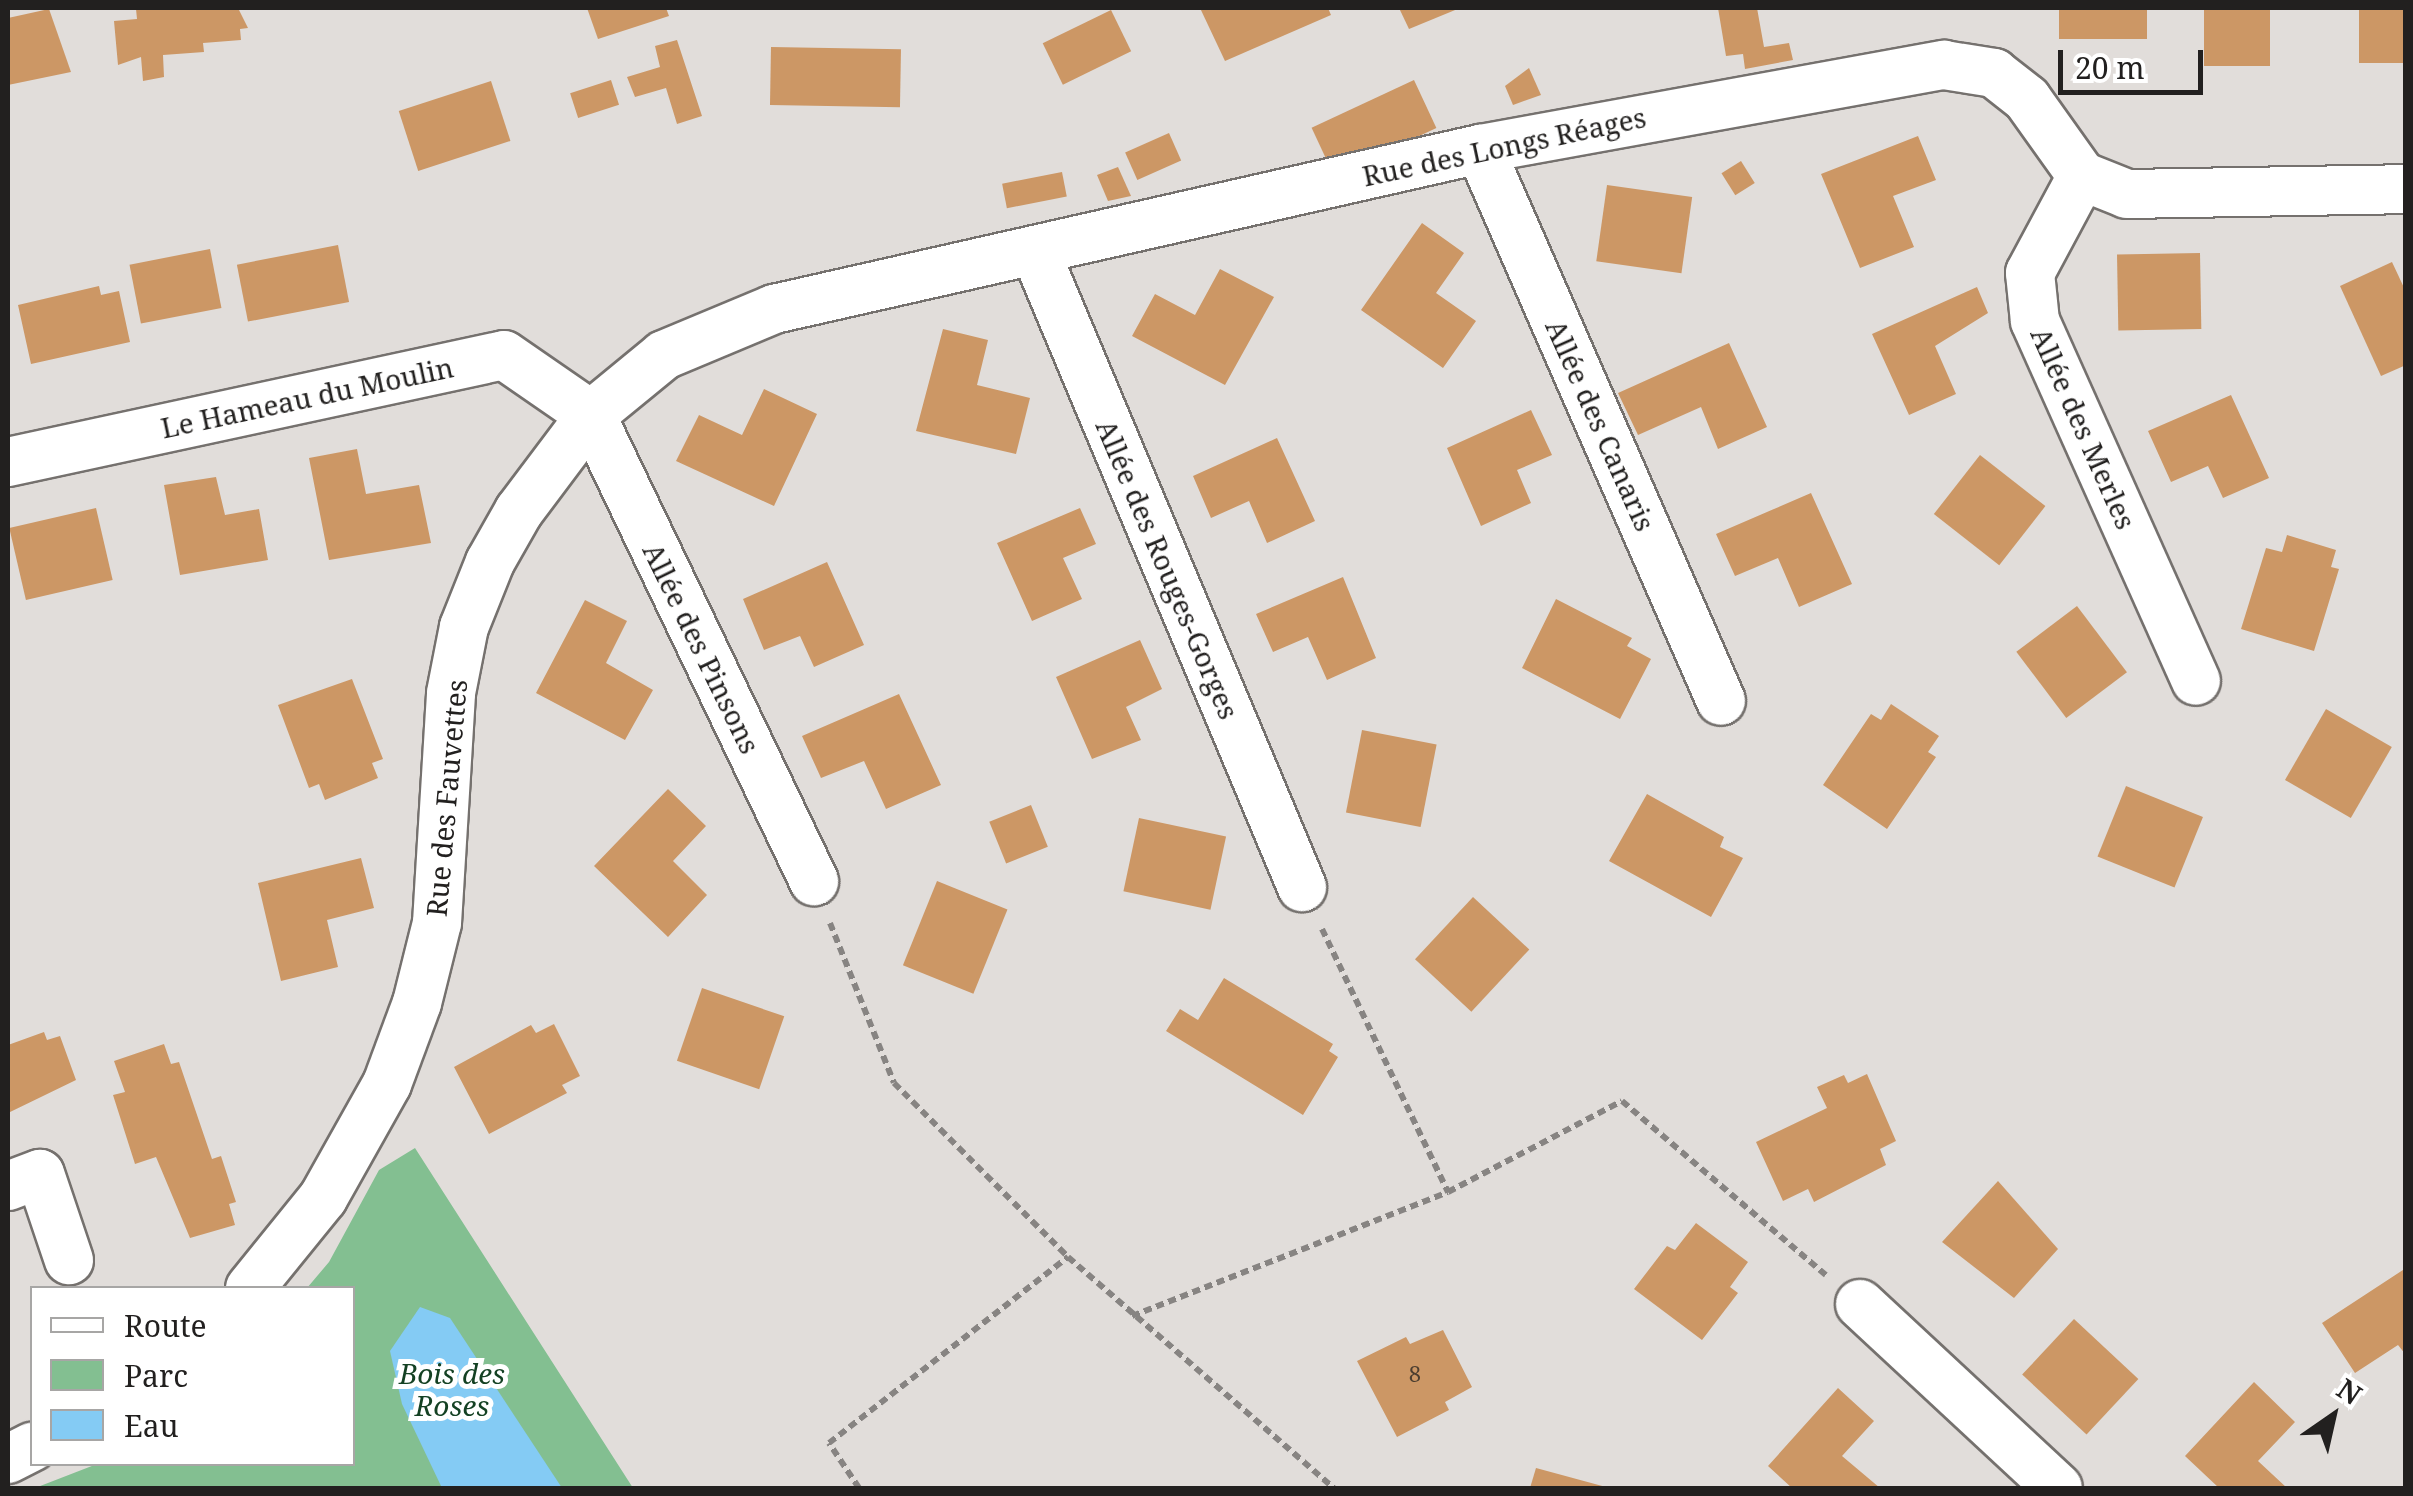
<!DOCTYPE html>
<meta charset="utf-8">
<style>
body{margin:0}
#map{position:relative;width:2413px;height:1496px;overflow:hidden;background:#e1ddda;font-family:"Noto Serif",serif}
div>[style]{position:absolute}
.green>*{inset:0;background:#83bf91}
.water>*{inset:0;background:#84cbf4}
.building>*{inset:0;background:#cc9765;transform-origin:0 0}
.path>*{height:6px;margin-top:-3px;transform-origin:0;background:repeating-linear-gradient(90deg,#878482 0 8px,transparent 0 13px)}
.roads{filter:drop-shadow(2px 0 #75716e) drop-shadow(-2px 0 #75716e) drop-shadow(0 2px #75716e) drop-shadow(0 -2px #75716e)}
.minor>*{height:48px;margin:-24px;padding:0 24px;transform-origin:24px;border-radius:24px;background:#fff}
span{translate:-50% -50%;white-space:nowrap;text-align:center;line-height:1.15;-webkit-text-stroke:10px #fff;paint-order:stroke}
.number-label{font-size:22px;color:#4c3e30}
.number-label span{-webkit-text-stroke-width:0}
.street-label{font-size:28px;color:#22201f}
.park-label{font-size:28px;color:#144123;font-style:italic}
.frame{position:absolute;inset:0;border:10px solid #22201f;pointer-events:none}
.legend{position:absolute;left:30px;top:1286px;width:325px;height:180px;box-sizing:border-box;background:#fff;border:2px solid #a7a6a5;margin:0;padding:12px 18px;list-style:none;font-size:30px;color:#22201f}
.legend li{display:flex;align-items:center;gap:20px;height:50px}
.legend b{width:50px;border:2px solid #a7a6a5}
.north{position:absolute;left:2283px;top:1366px;width:100px;height:100px;-webkit-text-stroke:8px #fff;paint-order:stroke;rotate:34deg;font-size:28px;font-weight:700;line-height:40px;text-align:center;color:#22201f}
.north::after{content:'';display:block;margin:auto;width:35px;height:45px;background:#22201f;clip-path:polygon(50% 0,100% 100%,50% 72%,0 100%)}
.scale{position:absolute;left:2058px;top:50px;width:145px;height:45px;box-sizing:border-box;border:5px solid #22201f;border-top:0;padding-left:12px;font-size:30px;line-height:35px;white-space:nowrap;color:#22201f;-webkit-text-stroke:8px #fff;paint-order:stroke}
</style>
<div id="map">
<div class="green">
<i style="clip-path:polygon(415px 1148px,633px 1488px,35px 1488px,97px 1464px,352px 1464px,352px 1288px,307px 1288px,329px 1262px,379px 1170px)"></i>
</div>
<div class="water">
<i style="clip-path:polygon(420px 1307px,450px 1318px,562px 1488px,442px 1488px,402px 1404px,390px 1351px)"></i>
</div>
<div class="building">
<i style="clip-path:polygon(153px 8px,238px 8px,248px 28px,240px 29px,241px 40px,203px 43px,204px 52px,163px 55px,164px 77px,143px 81px,141px 57px,118px 65px,114px 21px,137px 19px,136px 9px)"></i>
<i style="clip-path:polygon(587px 8px,666px 8px,669px 16px,598px 39px)"></i>
<i style="clip-path:polygon(1200px 8px,1328px 8px,1331px 15px,1225px 61px)"></i>
<i style="clip-path:polygon(1399px 8px,1460px 8px,1409px 29px)"></i>
<i style="clip-path:polygon(1718px 8px,1757px 8px,1764px 47px,1789px 43px,1793px 60px,1745px 69px,1743px 54px,1726px 56px)"></i>
<i style="left:2059px;top:8px;width:88px;height:31px"></i>
<i style="left:2204px;top:8px;width:66px;height:58px"></i>
<i style="left:2359px;top:8px;width:47px;height:55px"></i>
<i style="clip-path:polygon(49px 9px,71px 72px,8px 85px,8px 18px)"></i>
<i style="left:1111px;top:10px;width:46px;height:76px;rotate:64deg"></i>
<i style="clip-path:polygon(677px 40px,702px 116px,677px 124px,666px 88px,635px 97px,627px 77px,660px 67px,655px 46px)"></i>
<i style="left:771px;top:47px;width:130px;height:58px;rotate:1deg"></i>
<i style="clip-path:polygon(1529px 68px,1541px 95px,1513px 105px,1505px 86px)"></i>
<i style="left:611px;top:80px;width:26px;height:43px;rotate:72deg"></i>
<i style="left:1414px;top:80px;width:53px;height:113px;rotate:65deg"></i>
<i style="left:491px;top:81px;width:63px;height:97px;rotate:72deg"></i>
<i style="left:1169px;top:133px;width:30px;height:48px;rotate:66deg"></i>
<i style="clip-path:polygon(1918px 136px,1936px 180px,1893px 196px,1914px 247px,1860px 268px,1821px 174px)"></i>
<i style="left:1741px;top:161px;width:26px;height:23px;rotate:58deg"></i>
<i style="clip-path:polygon(1118px 167px,1131px 196px,1108px 201px,1097px 175px)"></i>
<i style="left:1062px;top:172px;width:25px;height:61px;rotate:79deg"></i>
<i style="left:1607px;top:185px;width:86px;height:77px;rotate:8deg"></i>
<i style="clip-path:polygon(1422px 223px,1464px 253px,1436px 293px,1476px 321px,1443px 368px,1361px 310px)"></i>
<i style="left:338px;top:245px;width:58px;height:103px;rotate:79deg"></i>
<i style="left:210px;top:249px;width:60px;height:82px;rotate:79deg"></i>
<i style="left:2200px;top:253px;width:76px;height:83px;rotate:89deg"></i>
<i style="clip-path:polygon(2392px 262px,2406px 292px,2406px 365px,2381px 376px,2340px 286px)"></i>
<i style="clip-path:polygon(1220px 269px,1274px 297px,1225px 385px,1132px 336px,1155px 294px,1195px 315px)"></i>
<i style="clip-path:polygon(99px 286px,101px 295px,119px 291px,130px 342px,31px 364px,18px 305px)"></i>
<i style="clip-path:polygon(1977px 287px,1988px 313px,1935px 346px,1956px 394px,1909px 415px,1872px 334px)"></i>
<i style="clip-path:polygon(943px 329px,988px 340px,977px 385px,1030px 398px,1016px 454px,916px 431px)"></i>
<i style="clip-path:polygon(1729px 343px,1767px 427px,1718px 449px,1701px 407px,1638px 435px,1618px 393px)"></i>
<i style="clip-path:polygon(764px 389px,817px 414px,774px 506px,676px 461px,699px 415px,742px 435px)"></i>
<i style="clip-path:polygon(2231px 395px,2269px 478px,2223px 498px,2208px 466px,2171px 482px,2148px 431px)"></i>
<i style="clip-path:polygon(1531px 410px,1552px 455px,1517px 470px,1531px 503px,1481px 526px,1447px 448px)"></i>
<i style="clip-path:polygon(1277px 438px,1315px 521px,1267px 543px,1249px 501px,1211px 518px,1193px 476px)"></i>
<i style="clip-path:polygon(357px 449px,366px 494px,419px 485px,431px 543px,329px 560px,309px 458px)"></i>
<i style="left:1980px;top:455px;width:83px;height:75px;rotate:38deg"></i>
<i style="clip-path:polygon(216px 477px,225px 515px,259px 509px,268px 560px,180px 575px,164px 485px)"></i>
<i style="clip-path:polygon(1811px 493px,1852px 584px,1799px 607px,1778px 558px,1735px 576px,1716px 534px)"></i>
<i style="left:96px;top:508px;width:74px;height:89px;rotate:77deg"></i>
<i style="clip-path:polygon(1080px 508px,1096px 544px,1063px 558px,1082px 599px,1032px 621px,997px 543px)"></i>
<i style="clip-path:polygon(2287px 535px,2336px 550px,2331px 567px,2339px 569px,2314px 651px,2241px 629px,2266px 548px,2282px 552px)"></i>
<i style="clip-path:polygon(827px 562px,864px 645px,814px 667px,800px 636px,764px 650px,743px 599px)"></i>
<i style="clip-path:polygon(1343px 577px,1376px 658px,1327px 680px,1308px 637px,1273px 652px,1256px 614px)"></i>
<i style="clip-path:polygon(1556px 599px,1632px 638px,1627px 646px,1651px 659px,1620px 719px,1522px 668px)"></i>
<i style="clip-path:polygon(585px 600px,627px 621px,606px 663px,653px 690px,625px 740px,536px 693px)"></i>
<i style="left:2077px;top:606px;width:83px;height:76px;rotate:53deg"></i>
<i style="clip-path:polygon(1140px 640px,1162px 689px,1126px 707px,1141px 740px,1092px 759px,1056px 677px)"></i>
<i style="clip-path:polygon(352px 679px,383px 759px,372px 763px,378px 778px,325px 800px,319px 784px,309px 788px,278px 705px)"></i>
<i style="clip-path:polygon(899px 694px,941px 785px,886px 809px,864px 761px,821px 778px,802px 736px)"></i>
<i style="clip-path:polygon(1891px 704px,1939px 736px,1928px 752px,1936px 757px,1887px 829px,1823px 785px,1871px 714px,1881px 720px)"></i>
<i style="left:2326px;top:709px;width:76px;height:82px;rotate:30deg"></i>
<i style="left:1362px;top:730px;width:76px;height:84px;rotate:11deg"></i>
<i style="left:2126px;top:786px;width:83px;height:76px;rotate:22deg"></i>
<i style="clip-path:polygon(668px 789px,706px 826px,673px 861px,707px 895px,668px 937px,594px 866px)"></i>
<i style="clip-path:polygon(1647px 794px,1724px 837px,1720px 847px,1743px 858px,1711px 917px,1609px 861px)"></i>
<i style="left:1031px;top:805px;width:45px;height:45px;rotate:68deg"></i>
<i style="left:1139px;top:818px;width:89px;height:75px;rotate:12deg"></i>
<i style="clip-path:polygon(361px 858px,374px 908px,327px 920px,338px 967px,281px 981px,258px 883px)"></i>
<i style="left:937px;top:881px;width:76px;height:91px;rotate:22deg"></i>
<i style="left:1473px;top:897px;width:77px;height:85px;rotate:43deg"></i>
<i style="clip-path:polygon(1224px 978px,1333px 1044px,1329px 1051px,1338px 1057px,1303px 1115px,1166px 1031px,1180px 1009px,1198px 1020px)"></i>
<i style="left:702px;top:988px;width:87px;height:77px;rotate:19deg"></i>
<i style="clip-path:polygon(554px 1024px,580px 1076px,562px 1085px,567px 1093px,489px 1134px,454px 1067px,531px 1025px,536px 1033px)"></i>
<i style="clip-path:polygon(44px 1032px,47px 1040px,60px 1036px,76px 1080px,8px 1113px,8px 1045px)"></i>
<i style="clip-path:polygon(164px 1044px,171px 1064px,179px 1062px,212px 1159px,221px 1156px,236px 1202px,229px 1204px,235px 1225px,190px 1238px,156px 1157px,135px 1164px,113px 1095px,125px 1092px,114px 1061px)"></i>
<i style="clip-path:polygon(1867px 1074px,1896px 1141px,1880px 1149px,1886px 1165px,1814px 1202px,1808px 1189px,1783px 1201px,1756px 1142px,1827px 1108px,1817px 1087px,1844px 1075px,1848px 1083px)"></i>
<i style="clip-path:polygon(1998px 1181px,2058px 1249px,2014px 1298px,1942px 1242px)"></i>
<i style="clip-path:polygon(1696px 1223px,1748px 1262px,1730px 1287px,1738px 1293px,1702px 1340px,1634px 1289px,1667px 1246px,1675px 1250px)"></i>
<i style="clip-path:polygon(2406px 1268px,2406px 1355px,2398px 1345px,2355px 1373px,2322px 1323px)"></i>
<i style="left:2074px;top:1319px;width:88px;height:76px;rotate:43deg"></i>
<i style="clip-path:polygon(1443px 1330px,1472px 1387px,1445px 1402px,1449px 1410px,1397px 1437px,1357px 1361px,1406px 1337px,1410px 1344px)"></i>
<i style="clip-path:polygon(2254px 1382px,2295px 1422px,2258px 1461px,2287px 1488px,2219px 1488px,2185px 1456px)"></i>
<i style="clip-path:polygon(1838px 1388px,1874px 1421px,1842px 1456px,1880px 1488px,1792px 1488px,1768px 1466px)"></i>
<i style="clip-path:polygon(1536px 1468px,1606px 1487px,1606px 1488px,1530px 1488px)"></i>
</div>
<div class="path">
<i style="left:830px;top:923px;width:172px;rotate:68.2deg"></i>
<i style="left:894px;top:1083px;width:246px;rotate:45deg"></i>
<i style="left:1322px;top:929px;width:292px;rotate:64.4deg"></i>
<i style="left:1448px;top:1192px;width:196px;rotate:-27.6deg"></i>
<i style="left:1622px;top:1101px;width:268px;rotate:40.5deg"></i>
<i style="left:1132px;top:1316px;width:339px;rotate:-21.4deg"></i>
<i style="left:859px;top:1488px;width:54px;rotate:-123.7deg"></i>
<i style="left:829px;top:1443px;width:303px;rotate:-37.9deg"></i>
<i style="left:1068px;top:1257px;width:352px;rotate:41deg"></i>
</div>
<div class="roads">
<div class="minor">
<i style="left:1480px;top:149px;width:602px;rotate:66.41deg"></i>
<i style="left:2082px;top:176px;width:110px;rotate:118.2deg"></i>
<i style="left:2030px;top:273px;width:48px;rotate:84.1deg"></i>
<i style="left:2035px;top:321px;width:394px;rotate:65.9deg"></i>
<i style="left:1035px;top:251px;width:690px;rotate:67.23deg"></i>
<i style="left:591px;top:415px;width:517px;rotate:64.43deg"></i>
<i style="left:8px;top:462px;width:507px;rotate:-12.17deg"></i>
<i style="left:504px;top:355px;width:106px;rotate:34.6deg"></i>
<i style="left:8px;top:1186px;width:34px;rotate:-21deg"></i>
<i style="left:40px;top:1174px;width:91px;rotate:71.4deg"></i>
<i style="left:250px;top:1288px;width:116px;rotate:-51deg"></i>
<i style="left:323px;top:1198px;width:131px;rotate:-60.7deg"></i>
<i style="left:387px;top:1084px;width:86px;rotate:-69.7deg"></i>
<i style="left:417px;top:1003px;width:82px;rotate:-76deg"></i>
<i style="left:437px;top:923px;width:230px;rotate:-86.5deg"></i>
<i style="left:451px;top:693px;width:67px;rotate:-78.9deg"></i>
<i style="left:464px;top:627px;width:70px;rotate:-68.2deg"></i>
<i style="left:490px;top:562px;width:59px;rotate:-60.4deg"></i>
<i style="left:519px;top:511px;width:120px;rotate:-53.1deg"></i>
<i style="left:591px;top:415px;width:94px;rotate:-39.4deg"></i>
<i style="left:664px;top:355px;width:119px;rotate:-22.7deg"></i>
<i style="left:774px;top:309px;width:724px;rotate:-12.77deg"></i>
<i style="left:1480px;top:149px;width:472px;rotate:-10.3deg"></i>
<i style="left:1944px;top:65px;width:51px;rotate:9.1deg"></i>
<i style="left:1994px;top:73px;width:42px;rotate:38.2deg"></i>
<i style="left:2027px;top:99px;width:95px;rotate:54.5deg"></i>
<i style="left:2082px;top:176px;width:48px;rotate:21.8deg"></i>
<i style="left:2127px;top:194px;width:279px;rotate:-1deg"></i>
<i style="left:1860px;top:1304px;width:270px;rotate:42.9deg"></i>
<i style="left:8px;top:1459px;width:27px;rotate:-27deg"></i>
</div>
</div>
<div class="number-label">
<span style="left:1415px;top:1374px">8</span>
</div>
<div class="street-label">
<span style="left:1504px;top:146px;rotate:-12deg">Rue des Longs Réages</span>
<span style="left:307px;top:397px;rotate:-12deg">Le Hameau du Moulin</span>
<span style="left:1601px;top:425px;rotate:66deg">Allée des Canaris</span>
<span style="left:2084px;top:428px;rotate:66deg">Allée des Merles</span>
<span style="left:1168px;top:569px;rotate:67deg">Allée des Rouges-Gorges</span>
<span style="left:702px;top:648px;rotate:64deg">Allée des Pinsons</span>
<span style="left:446px;top:798px;rotate:-85deg">Rue des Fauvettes</span>
</div>
<div class="park-label">
<span style="left:452px;top:1389px">Bois des<br>Roses</span>
</div>
<div class="frame"></div>
<ul class="legend">
<li><b style="height:12px;background:#fff"></b>Route</li>
<li><b style="height:28px;background:#83bf91"></b>Parc</li>
<li><b style="height:28px;background:#84cbf4"></b>Eau</li>
</ul>
<div class="north">N</div>
<div class="scale">20 m</div>
</div>
